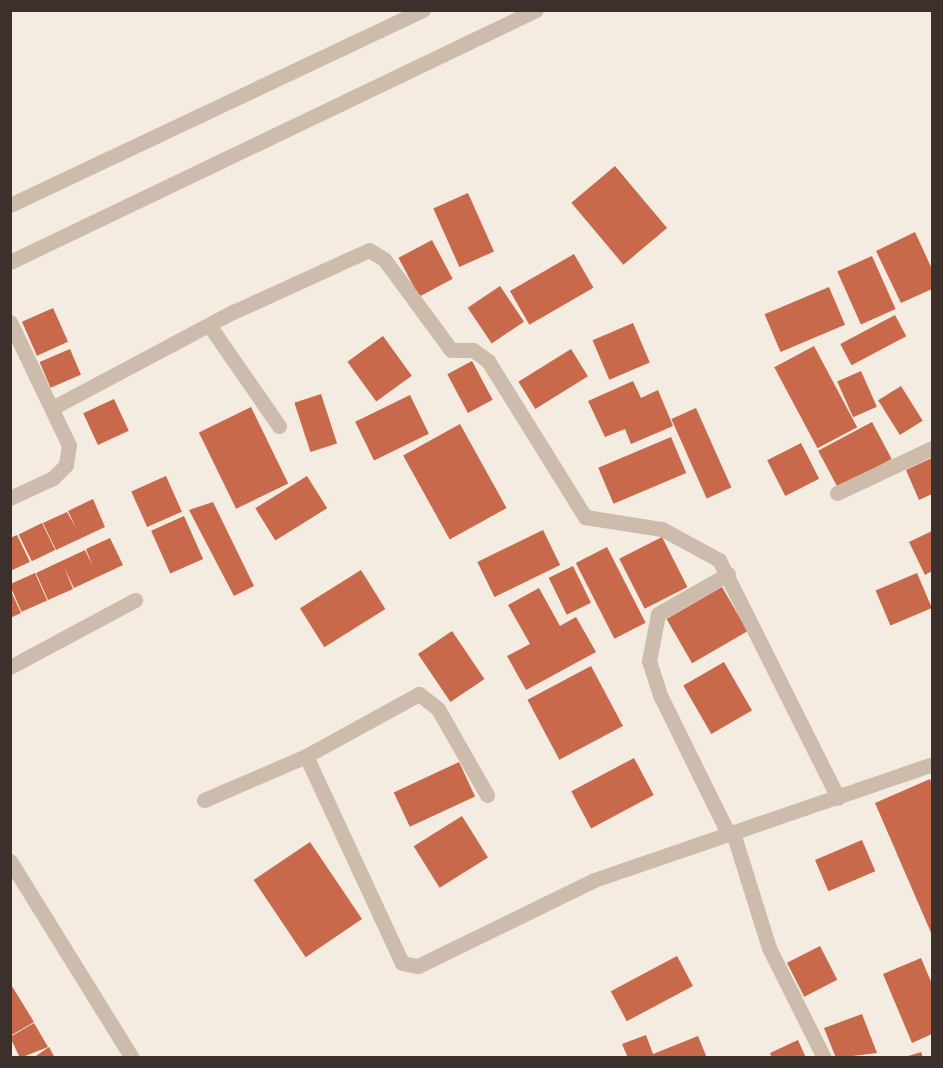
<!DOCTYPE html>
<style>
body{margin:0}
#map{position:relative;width:943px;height:1068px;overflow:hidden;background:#f4ebe1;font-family:Karla,sans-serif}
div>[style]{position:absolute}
.building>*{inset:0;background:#c8694b;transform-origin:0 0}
.street>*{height:15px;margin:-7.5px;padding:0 7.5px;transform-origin:7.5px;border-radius:7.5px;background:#cdbbac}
span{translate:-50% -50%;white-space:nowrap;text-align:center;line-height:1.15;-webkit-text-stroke:6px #fbf5ee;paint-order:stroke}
.frame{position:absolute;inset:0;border:12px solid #3b302b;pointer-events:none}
</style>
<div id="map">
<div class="building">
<i style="left:615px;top:166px;width:81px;height:57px;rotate:50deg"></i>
<i style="left:468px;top:193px;width:64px;height:38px;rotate:66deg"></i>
<i style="clip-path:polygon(915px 232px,932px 269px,932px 289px,901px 303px,876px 251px)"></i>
<i style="left:432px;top:240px;width:44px;height:38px;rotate:62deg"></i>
<i style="left:574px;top:254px;width:39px;height:74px;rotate:60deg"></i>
<i style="left:872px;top:256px;width:58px;height:38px;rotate:66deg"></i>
<i style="left:500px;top:286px;width:43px;height:39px;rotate:56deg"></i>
<i style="left:829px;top:287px;width:41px;height:70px;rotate:67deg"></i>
<i style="left:53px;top:308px;width:37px;height:34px;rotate:66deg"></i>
<i style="left:895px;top:315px;width:24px;height:62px;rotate:62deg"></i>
<i style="left:633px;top:323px;width:43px;height:44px;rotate:67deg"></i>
<i style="left:383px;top:336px;width:49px;height:44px;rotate:54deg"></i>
<i style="left:814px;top:346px;width:92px;height:45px;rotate:62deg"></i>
<i style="left:70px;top:349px;width:28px;height:33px;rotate:67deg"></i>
<i style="left:571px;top:349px;width:32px;height:62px;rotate:58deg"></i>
<i style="left:472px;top:361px;width:44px;height:28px;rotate:62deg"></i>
<i style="left:861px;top:371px;width:39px;height:26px;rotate:66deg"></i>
<i style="clip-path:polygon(633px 381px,641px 398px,658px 390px,673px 426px,631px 444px,625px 429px,605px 437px,588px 401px)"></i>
<i style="left:901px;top:386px;width:41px;height:27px;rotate:58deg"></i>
<i style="left:321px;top:394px;width:52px;height:28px;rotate:72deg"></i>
<i style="left:410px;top:395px;width:43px;height:61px;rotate:64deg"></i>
<i style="left:114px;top:399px;width:35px;height:34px;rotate:65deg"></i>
<i style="left:251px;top:407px;width:85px;height:58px;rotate:64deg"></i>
<i style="left:696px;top:408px;width:87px;height:27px;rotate:66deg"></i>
<i style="left:872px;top:422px;width:42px;height:61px;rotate:62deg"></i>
<i style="left:460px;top:424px;width:96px;height:65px;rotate:61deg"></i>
<i style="left:671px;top:437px;width:39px;height:79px;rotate:67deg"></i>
<i style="left:801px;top:443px;width:40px;height:38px;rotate:63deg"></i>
<i style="clip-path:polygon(932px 458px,932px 494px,919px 500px,906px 470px)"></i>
<i style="left:166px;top:476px;width:39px;height:38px;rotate:66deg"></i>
<i style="left:307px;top:476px;width:38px;height:61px;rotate:58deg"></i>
<i style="clip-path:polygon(93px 499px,105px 527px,56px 550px,43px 523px,67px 512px,76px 528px,68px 511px)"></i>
<i style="clip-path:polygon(213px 502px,254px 586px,234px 596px,189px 510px)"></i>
<i style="left:184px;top:516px;width:47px;height:36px;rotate:66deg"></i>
<i style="left:42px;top:523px;width:30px;height:26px;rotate:64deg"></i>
<i style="left:543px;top:530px;width:39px;height:73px;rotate:64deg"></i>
<i style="clip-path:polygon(932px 531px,932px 571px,925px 575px,909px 542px)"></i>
<i style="clip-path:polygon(17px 535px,30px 562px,10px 571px,10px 538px)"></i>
<i style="left:662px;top:537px;width:56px;height:48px;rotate:63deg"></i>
<i style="clip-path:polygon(110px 538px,123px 565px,74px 588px,64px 567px,73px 589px,48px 600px,36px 573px,85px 550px,93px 567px,86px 549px)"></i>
<i style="left:607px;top:547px;width:85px;height:35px;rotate:63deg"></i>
<i style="left:573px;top:566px;width:41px;height:27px;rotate:64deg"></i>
<i style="left:361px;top:570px;width:46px;height:72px;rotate:58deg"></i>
<i style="left:35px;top:573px;width:30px;height:28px;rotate:66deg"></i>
<i style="left:917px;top:573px;width:38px;height:45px;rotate:67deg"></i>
<i style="left:722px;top:587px;width:51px;height:64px;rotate:60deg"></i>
<i style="clip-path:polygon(539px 588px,560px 626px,576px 617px,596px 652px,526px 690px,507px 656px,530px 644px,508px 605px)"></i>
<i style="clip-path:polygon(10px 589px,21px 613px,10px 618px)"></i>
<i style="left:452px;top:631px;width:58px;height:41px;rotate:56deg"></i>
<i style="left:724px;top:662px;width:56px;height:47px;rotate:60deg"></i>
<i style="left:591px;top:666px;width:68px;height:72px;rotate:62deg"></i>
<i style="left:634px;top:758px;width:42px;height:71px;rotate:62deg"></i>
<i style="left:459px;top:762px;width:38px;height:72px;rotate:65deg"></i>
<i style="clip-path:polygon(930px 779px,932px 785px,932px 935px,875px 803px)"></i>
<i style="left:462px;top:816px;width:49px;height:57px;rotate:58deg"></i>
<i style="left:862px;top:840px;width:34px;height:51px;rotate:67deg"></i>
<i style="left:310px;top:842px;width:93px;height:68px;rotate:56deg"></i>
<i style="left:820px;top:946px;width:38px;height:37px;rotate:63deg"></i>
<i style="left:677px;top:956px;width:34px;height:75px;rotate:62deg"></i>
<i style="clip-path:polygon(921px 958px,932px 984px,932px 1034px,912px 1043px,883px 974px)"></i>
<i style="clip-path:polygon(10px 983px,34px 1022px,10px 1036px)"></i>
<i style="clip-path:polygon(862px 1014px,877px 1053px,836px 1058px,824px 1028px)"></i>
<i style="clip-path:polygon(34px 1023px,48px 1047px,20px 1058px,10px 1037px)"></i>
<i style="clip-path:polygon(646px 1035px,653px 1054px,698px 1036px,707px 1058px,628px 1058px,622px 1044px)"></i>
<i style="clip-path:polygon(798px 1040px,806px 1058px,772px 1058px,770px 1053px)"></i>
<i style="clip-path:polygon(49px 1047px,55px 1058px,33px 1058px)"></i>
<i style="clip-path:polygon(921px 1052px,923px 1058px,905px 1058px,905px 1057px)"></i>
</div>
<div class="street">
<i style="left:10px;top:205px;width:457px;rotate:-25.3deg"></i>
<i style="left:10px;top:262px;width:583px;rotate:-25.6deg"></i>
<i style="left:10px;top:322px;width:136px;rotate:64.4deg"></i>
<i style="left:69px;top:445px;width:20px;rotate:99deg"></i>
<i style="left:66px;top:465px;width:18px;rotate:135deg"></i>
<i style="left:53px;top:478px;width:47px;rotate:155.1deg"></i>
<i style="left:209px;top:325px;width:123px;rotate:55.3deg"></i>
<i style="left:54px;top:407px;width:203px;rotate:-28deg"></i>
<i style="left:233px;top:312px;width:149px;rotate:-24.5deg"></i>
<i style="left:369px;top:250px;width:17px;rotate:31deg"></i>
<i style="left:384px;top:259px;width:113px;rotate:53.6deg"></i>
<i style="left:451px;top:350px;width:22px"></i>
<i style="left:473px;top:350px;width:19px;rotate:36deg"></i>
<i style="left:488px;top:361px;width:184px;rotate:58.1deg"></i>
<i style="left:585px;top:517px;width:78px;rotate:8.9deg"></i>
<i style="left:662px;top:529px;width:65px;rotate:28.5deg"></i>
<i style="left:719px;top:560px;width:266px;rotate:63.4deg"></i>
<i style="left:837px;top:493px;width:105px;rotate:-25.3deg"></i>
<i style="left:728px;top:574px;width:81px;rotate:150.3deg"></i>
<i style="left:658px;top:614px;width:48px;rotate:100.8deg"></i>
<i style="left:649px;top:661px;width:38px;rotate:72deg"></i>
<i style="left:661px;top:697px;width:154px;rotate:63.8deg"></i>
<i style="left:10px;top:667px;width:142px;rotate:-28.2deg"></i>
<i style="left:306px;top:756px;width:228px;rotate:65.1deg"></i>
<i style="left:402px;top:963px;width:16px;rotate:11deg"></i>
<i style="left:418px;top:966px;width:196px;rotate:-26deg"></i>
<i style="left:594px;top:880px;width:357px;rotate:-18.9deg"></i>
<i style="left:204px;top:800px;width:111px;rotate:-23.3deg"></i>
<i style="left:306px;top:756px;width:129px;rotate:-28.8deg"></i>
<i style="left:419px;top:694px;width:24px;rotate:38deg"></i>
<i style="left:438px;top:709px;width:99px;rotate:60.3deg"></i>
<i style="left:734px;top:836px;width:117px;rotate:72.6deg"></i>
<i style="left:769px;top:948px;width:123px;rotate:63.4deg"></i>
<i style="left:10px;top:861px;width:232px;rotate:58.2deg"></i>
</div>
<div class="frame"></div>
</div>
